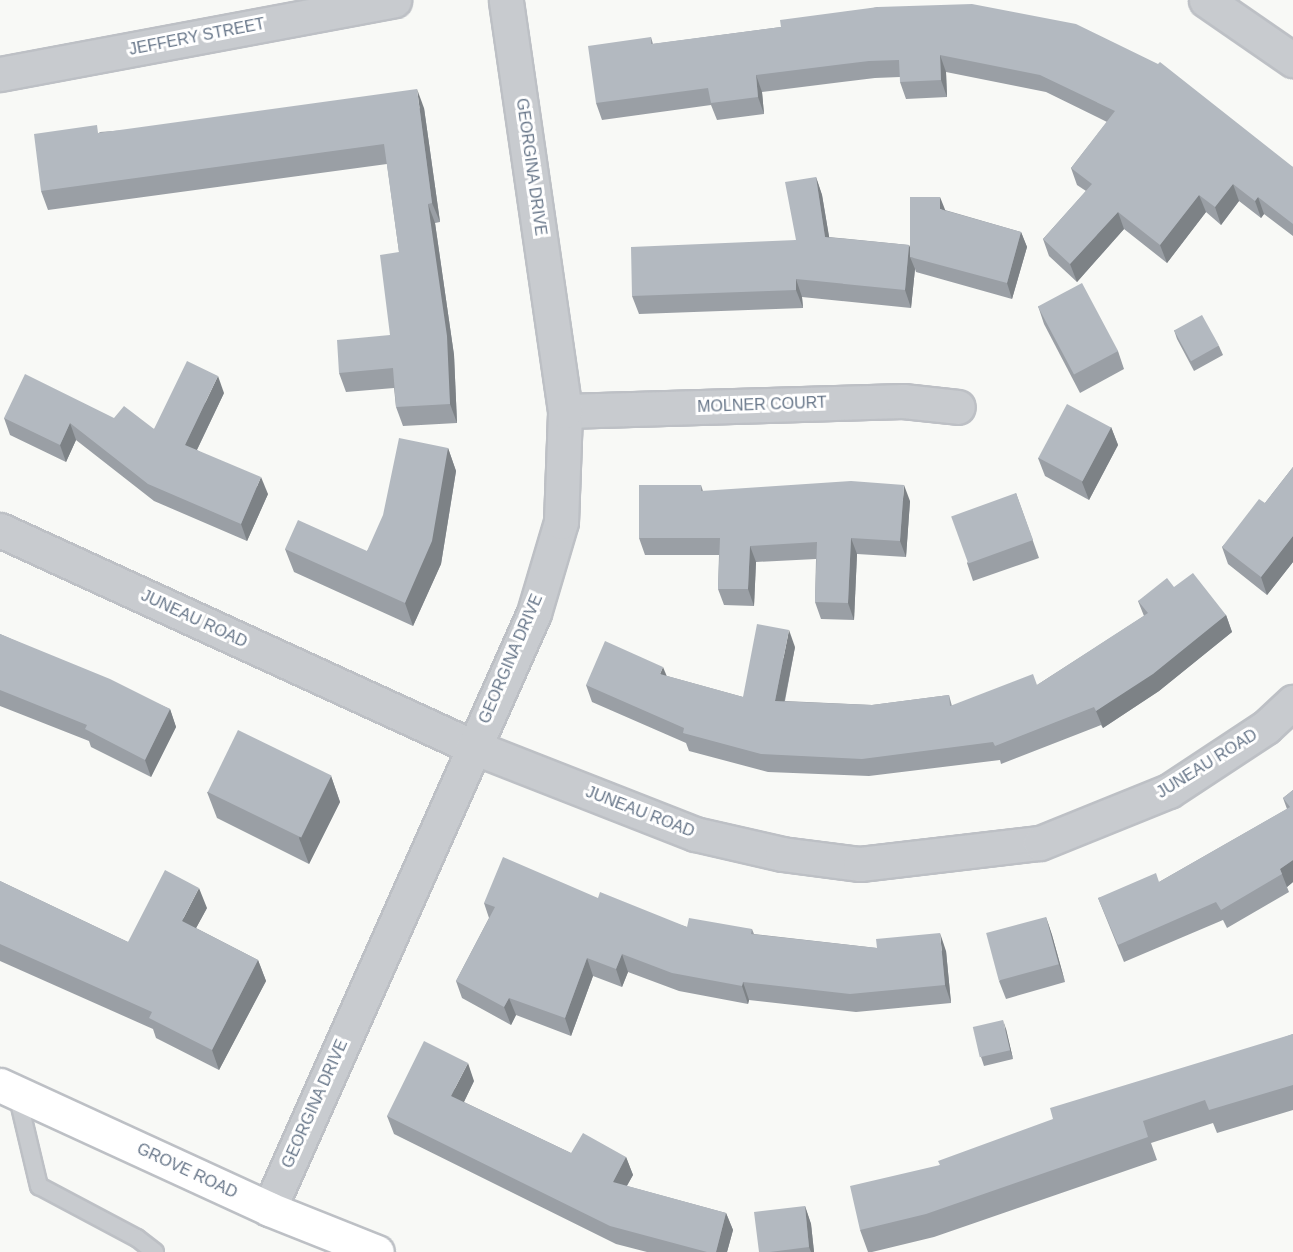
<!DOCTYPE html>
<style>
body{margin:0}
#map{position:relative;width:1293px;height:1252px;overflow:hidden;background:#f8f9f6;font-family:Helvetica,sans-serif}
div>[style]{position:absolute}
.roads{filter:drop-shadow(2px 0 #bdc0c5) drop-shadow(-2px 0 #bdc0c5) drop-shadow(0 2px #bdc0c5) drop-shadow(0 -2px #bdc0c5)}
.lane>*{height:16px;margin:-8px;padding:0 8px;transform-origin:8px;border-radius:8px;background:#c8cbcf}
.street>*{height:33px;margin:-16.5px;padding:0 16.5px;transform-origin:16.5px;border-radius:16.5px;background:#c8cbcf}
.secondary>*{height:33px;margin:-16.5px;padding:0 16.5px;transform-origin:16.5px;border-radius:16.5px;background:#fff}
.wall>*{inset:0;background:#9a9fa5}
.shaded-wall>*{inset:0;background:#7d8286}
.building>*{inset:0;background:#b3b9c0;transform-origin:0 0}
span{translate:-50% -50%;white-space:nowrap;text-align:center;line-height:1.15;-webkit-text-stroke:6px #fff;paint-order:stroke}
.street-label{font-size:16px;color:#667588}
</style>
<div id="map">
<div class="roads">
<div class="lane">
<i style="left:17px;top:1094px;width:95px;rotate:76.6deg"></i>
<i style="left:39px;top:1186px;width:111px;rotate:28deg"></i>
<i style="left:137px;top:1238px;width:23px;rotate:38deg"></i>
</div>
<div class="street">
<i style="left:1206px;top:0;width:106px;rotate:34.6deg"></i>
<i style="left:0;top:74px;width:401px;rotate:-10.6deg"></i>
<i style="left:565px;top:411px;width:338px;rotate:-1.7deg"></i>
<i style="left:903px;top:401px;width:55px;rotate:6.2deg"></i>
<i style="left:0;top:530px;width:520px;rotate:24.64deg"></i>
<i style="left:473px;top:747px;width:238px;rotate:21.4deg"></i>
<i style="left:695px;top:834px;width:89px;rotate:12.9deg"></i>
<i style="left:782px;top:854px;width:79px;rotate:7.3deg"></i>
<i style="left:860px;top:864px;width:181px;rotate:-6.7deg"></i>
<i style="left:1040px;top:843px;width:139px;rotate:-22deg"></i>
<i style="left:1169px;top:791px;width:116px;rotate:-33.4deg"></i>
<i style="left:1266px;top:727px;width:37px;rotate:-43deg"></i>
<i style="left:269px;top:1209px;width:652px;rotate:-66.03deg"></i>
<i style="left:534px;top:613px;width:95px;rotate:-73.5deg"></i>
<i style="left:561px;top:522px;width:111px;rotate:-87.9deg"></i>
<i style="left:565px;top:411px;width:415px;rotate:-98.2deg"></i>
</div>
<div class="secondary">
<i style="left:0;top:1085px;width:296px;rotate:24.7deg"></i>
<i style="left:269px;top:1209px;width:116px;rotate:21.7deg"></i>
</div>
</div>
<div class="wall">
<i style="clip-path:polygon(878px 7px,1293px 167px,1293px 236px,1264px 214px,1261px 218px,1239px 201px,1221px 225px,1206px 212px,1167px 263px,1124px 229px,1077px 282px,1049px 256px,1043px 239px,1086px 191px,1077px 185px,1071px 168px,1107px 122px,1046px 92px,946px 72px,947px 97px,906px 99px,900px 82px,900px 77px,875px 78px,762px 92px,764px 114px,717px 120px,711px 105px,602px 120px,596px 103px,651px 37px,653px 44px,781px 27px)"></i>
<i style="clip-path:polygon(424px 108px,440px 222px,435px 223px,454px 355px,457px 423px,403px 426px,396px 407px,394px 388px,346px 392px,339px 373px,390px 335px,399px 252px,387px 164px,48px 210px,41px 191px,100px 132px)"></i>
<i style="clip-path:polygon(816px 177px,822px 195px,829px 237px,909px 245px,910px 248px,945px 210px,1021px 232px,1027px 247px,1012px 299px,916px 272px,915px 269px,911px 308px,802px 297px,803px 308px,639px 314px,632px 296px,796px 240px)"></i>
<i style="clip-path:polygon(1038px 306px,1118px 351px,1124px 369px,1080px 393px,1044px 324px)"></i>
<i style="clip-path:polygon(1174px 330px,1219px 346px,1223px 355px,1194px 371px,1177px 339px)"></i>
<i style="clip-path:polygon(224px 393px,197px 450px,268px 494px,247px 541px,154px 501px,76px 440px,66px 462px,10px 435px,4px 418px,114px 418px,154px 429px)"></i>
<i style="clip-path:polygon(1111px 427px,1118px 445px,1089px 500px,1045px 476px,1038px 458px)"></i>
<i style="clip-path:polygon(448px 448px,456px 471px,441px 564px,413px 626px,294px 572px,285px 549px,367px 551px)"></i>
<i style="clip-path:polygon(1293px 467px,1293px 562px,1267px 595px,1228px 564px,1222px 547px,1265px 503px)"></i>
<i style="clip-path:polygon(701px 485px,703px 491px,910px 501px,906px 557px,857px 554px,854px 620px,821px 619px,815px 602px,816px 559px,756px 562px,754px 606px,724px 605px,718px 589px,719px 555px,645px 555px,639px 538px)"></i>
<i style="clip-path:polygon(1016px 493px,1039px 558px,973px 581px,967px 563px)"></i>
<i style="clip-path:polygon(1174px 587px,1226px 615px,1232px 632px,1159px 691px,1103px 728px,1101px 725px,1001px 764px,1000px 760px,869px 776px,768px 772px,689px 751px,686px 743px,592px 702px,586px 685px,667px 676px,743px 697px,795px 647px,785px 701px,872px 705px,949px 695px,952px 706px,1037px 685px,1144px 616px,1138px 601px)"></i>
<i style="clip-path:polygon(0 634px,170px 709px,176px 727px,151px 777px,91px 747px,89px 741px,0 706px)"></i>
<i style="clip-path:polygon(331px 776px,340px 802px,309px 864px,217px 818px,207px 792px)"></i>
<i style="clip-path:polygon(1293px 790px,1293px 882px,1287px 887px,1289px 892px,1227px 928px,1223px 920px,1124px 962px,1098px 898px,1159px 882px,1287px 809px,1283px 798px)"></i>
<i style="clip-path:polygon(0 881px,128px 942px,207px 908px,196px 928px,258px 960px,266px 981px,219px 1070px,156px 1038px,153px 1029px,0 961px)"></i>
<i style="clip-path:polygon(598px 898px,687px 927px,752px 929px,754px 934px,877px 948px,946px 951px,951px 1003px,856px 1012px,749px 1000px,748px 1004px,679px 991px,628px 972px,622px 987px,593px 976px,571px 1036px,516px 1015px,511px 1025px,462px 998px,456px 981px,489px 918px,484px 903px)"></i>
<i style="clip-path:polygon(1046px 917px,1052px 935px,1065px 982px,1006px 999px,999px 981px)"></i>
<i style="clip-path:polygon(1006px 1029px,1013px 1059px,984px 1066px,981px 1057px)"></i>
<i style="clip-path:polygon(1293px 1034px,1293px 1110px,1217px 1133px,1213px 1123px,1151px 1143px,1157px 1160px,934px 1237px,872px 1252px,868px 1252px,860px 1230px,940px 1165px)"></i>
<i style="clip-path:polygon(474px 1081px,464px 1102px,571px 1153px,626px 1157px,633px 1175px,627px 1186px,726px 1213px,733px 1230px,727px 1252px,647px 1252px,616px 1244px,394px 1134px,387px 1116px)"></i>
<i style="clip-path:polygon(805px 1206px,811px 1224px,814px 1252px,759px 1252px)"></i>
</div>
<div class="shaded-wall">
<i style="clip-path:polygon(940px 55px,946px 72px,947px 97px,941px 80px)"></i>
<i style="clip-path:polygon(756px 75px,762px 92px,764px 114px,758px 97px)"></i>
<i style="clip-path:polygon(417px 89px,424px 108px,440px 222px,432px 203px)"></i>
<i style="clip-path:polygon(816px 177px,822px 195px,832px 254px,825px 237px)"></i>
<i style="clip-path:polygon(1233px 184px,1239px 201px,1221px 225px,1215px 207px)"></i>
<i style="clip-path:polygon(1199px 195px,1206px 212px,1167px 263px,1160px 245px)"></i>
<i style="clip-path:polygon(940px 197px,946px 212px,940px 209px)"></i>
<i style="clip-path:polygon(1258px 197px,1264px 214px,1261px 218px,1255px 201px)"></i>
<i style="clip-path:polygon(428px 204px,435px 223px,454px 355px,457px 423px,450px 404px)"></i>
<i style="clip-path:polygon(1118px 212px,1124px 229px,1077px 282px,1070px 264px)"></i>
<i style="clip-path:polygon(1021px 232px,1027px 247px,1012px 299px,1007px 283px)"></i>
<i style="clip-path:polygon(909px 245px,914px 258px,910px 257px,915px 269px,911px 308px,905px 290px)"></i>
<i style="clip-path:polygon(796px 279px,802px 297px,803px 308px,796px 290px)"></i>
<i style="clip-path:polygon(218px 376px,224px 393px,191px 462px,185px 445px)"></i>
<i style="clip-path:polygon(70px 423px,76px 440px,66px 462px,60px 445px)"></i>
<i style="clip-path:polygon(1111px 427px,1118px 445px,1089px 500px,1082px 482px)"></i>
<i style="clip-path:polygon(448px 448px,456px 471px,441px 564px,413px 626px,405px 603px)"></i>
<i style="clip-path:polygon(261px 477px,268px 494px,247px 541px,241px 524px)"></i>
<i style="clip-path:polygon(904px 485px,910px 501px,906px 557px,900px 541px)"></i>
<i style="clip-path:polygon(1293px 536px,1293px 562px,1267px 595px,1261px 577px)"></i>
<i style="clip-path:polygon(851px 538px,857px 554px,854px 620px,848px 603px)"></i>
<i style="clip-path:polygon(750px 546px,756px 562px,754px 606px,748px 589px)"></i>
<i style="clip-path:polygon(1226px 615px,1232px 632px,1159px 691px,1103px 728px,1096px 711px)"></i>
<i style="clip-path:polygon(789px 630px,795px 647px,781px 718px,775px 701px)"></i>
<i style="clip-path:polygon(663px 667px,670px 684px,660px 674px)"></i>
<i style="clip-path:polygon(170px 709px,176px 727px,151px 777px,145px 760px)"></i>
<i style="clip-path:polygon(331px 776px,340px 802px,309px 864px,299px 838px)"></i>
<i style="clip-path:polygon(1293px 860px,1293px 882px,1287px 887px,1280px 869px)"></i>
<i style="clip-path:polygon(199px 888px,207px 908px,189px 941px,182px 921px)"></i>
<i style="clip-path:polygon(1046px 917px,1052px 935px,1065px 982px,1059px 964px)"></i>
<i style="clip-path:polygon(940px 933px,946px 951px,951px 1003px,945px 985px)"></i>
<i style="clip-path:polygon(622px 954px,628px 972px,622px 987px,616px 969px)"></i>
<i style="clip-path:polygon(587px 958px,593px 976px,571px 1036px,565px 1018px)"></i>
<i style="clip-path:polygon(258px 960px,266px 981px,219px 1070px,212px 1050px)"></i>
<i style="clip-path:polygon(743px 982px,749px 1000px,748px 1004px,742px 986px)"></i>
<i style="clip-path:polygon(509px 998px,516px 1015px,511px 1025px,504px 1007px)"></i>
<i style="clip-path:polygon(1003px 1020px,1006px 1029px,1013px 1059px,1010px 1050px)"></i>
<i style="clip-path:polygon(468px 1063px,474px 1081px,458px 1114px,451px 1096px)"></i>
<i style="clip-path:polygon(626px 1157px,633px 1175px,619px 1199px,613px 1182px)"></i>
<i style="clip-path:polygon(805px 1206px,811px 1224px,814px 1252px,811px 1252px,809px 1247px)"></i>
<i style="clip-path:polygon(726px 1213px,733px 1230px,727px 1252px,716px 1252px)"></i>
</div>
<div class="building">
<i style="clip-path:polygon(972px 4px,1076px 24px,1158px 64px,1160px 62px,1293px 167px,1293px 224px,1258px 197px,1255px 201px,1233px 184px,1215px 207px,1199px 195px,1160px 245px,1118px 212px,1070px 264px,1043px 239px,1092px 184px,1071px 168px,1115px 111px,1040px 75px,940px 55px,941px 80px,900px 82px,899px 60px,869px 61px,756px 75px,758px 97px,711px 103px,708px 88px,596px 103px,588px 46px,651px 37px,651px 44px,781px 27px,780px 20px,878px 7px)"></i>
<i style="clip-path:polygon(417px 89px,432px 203px,428px 204px,447px 336px,450px 404px,396px 407px,393px 368px,339px 373px,337px 340px,390px 335px,380px 255px,399px 252px,384px 144px,41px 191px,34px 134px,97px 125px,98px 133px)"></i>
<i style="clip-path:polygon(816px 177px,825px 237px,909px 245px,905px 290px,796px 279px,796px 290px,632px 296px,631px 247px,796px 240px,785px 182px)"></i>
<i style="clip-path:polygon(910px 197px,940px 197px,940px 209px,1021px 232px,1007px 283px,910px 257px)"></i>
<i style="left:1082px;top:283px;width:77px;height:50px;rotate:62deg"></i>
<i style="left:1202px;top:315px;width:35px;height:32px;rotate:61deg"></i>
<i style="clip-path:polygon(187px 361px,218px 376px,185px 445px,261px 477px,241px 524px,148px 484px,70px 423px,60px 445px,4px 418px,25px 374px,114px 418px,124px 406px,154px 429px)"></i>
<i style="left:1067px;top:404px;width:50px;height:61px;rotate:28deg"></i>
<i style="clip-path:polygon(399px 438px,448px 448px,432px 541px,405px 603px,285px 549px,298px 520px,367px 551px,383px 515px)"></i>
<i style="clip-path:polygon(1293px 467px,1293px 536px,1261px 577px,1222px 547px,1259px 499px,1265px 503px)"></i>
<i style="clip-path:polygon(851px 481px,904px 485px,900px 541px,851px 538px,848px 603px,815px 602px,817px 542px,750px 546px,748px 589px,718px 589px,720px 538px,639px 538px,639px 485px,701px 485px,701px 491px)"></i>
<i style="left:1016px;top:493px;width:50px;height:69px;rotate:70deg"></i>
<i style="clip-path:polygon(1193px 573px,1226px 615px,1153px 674px,1096px 711px,1094px 707px,995px 746px,993px 742px,862px 759px,761px 754px,683px 733px,684px 728px,586px 685px,605px 641px,663px 667px,660px 674px,743px 697px,757px 624px,789px 630px,775px 701px,872px 705px,949px 695px,950px 706px,1033px 674px,1037px 685px,1148px 613px,1138px 601px,1167px 578px,1174px 587px)"></i>
<i style="clip-path:polygon(0 634px,110px 679px,170px 709px,145px 760px,85px 729px,87px 725px,0 690px)"></i>
<i style="left:238px;top:730px;width:104px;height:69px;rotate:26deg"></i>
<i style="clip-path:polygon(1293px 790px,1293px 860px,1280px 869px,1282px 874px,1221px 910px,1216px 902px,1118px 945px,1098px 898px,1156px 873px,1159px 882px,1290px 807px,1283px 798px)"></i>
<i style="clip-path:polygon(503px 857px,598px 898px,600px 892px,687px 927px,689px 918px,752px 929px,751px 934px,877px 948px,876px 939px,940px 933px,945px 985px,850px 994px,743px 982px,742px 986px,672px 973px,622px 954px,616px 969px,587px 958px,565px 1018px,509px 998px,504px 1007px,456px 981px,495px 907px,484px 903px)"></i>
<i style="clip-path:polygon(165px 870px,199px 888px,182px 921px,258px 960px,212px 1050px,149px 1018px,152px 1012px,0 944px,0 881px,128px 942px)"></i>
<i style="left:1046px;top:917px;width:49px;height:62px;rotate:75deg"></i>
<i style="left:1003px;top:1020px;width:31px;height:31px;rotate:77deg"></i>
<i style="clip-path:polygon(1293px 1034px,1293px 1085px,1209px 1110px,1205px 1100px,1143px 1121px,1148px 1137px,926px 1214px,860px 1230px,850px 1186px,940px 1165px,938px 1161px,1053px 1119px,1050px 1108px)"></i>
<i style="clip-path:polygon(424px 1041px,468px 1063px,451px 1096px,571px 1153px,583px 1133px,626px 1157px,613px 1182px,726px 1213px,716px 1252px,707px 1252px,610px 1226px,387px 1116px)"></i>
<i style="clip-path:polygon(805px 1206px,809px 1247px,770px 1252px,759px 1252px,754px 1212px)"></i>
</div>
<div class="street-label">
<span style="left:197px;top:37px;rotate:-11deg">JEFFERY STREET</span>
<span style="left:531px;top:167px;rotate:82deg">GEORGINA DRIVE</span>
<span style="left:762px;top:405px;rotate:-2deg">MOLNER COURT</span>
<span style="left:194px;top:619px;rotate:25deg">JUNEAU ROAD</span>
<span style="left:511px;top:659px;rotate:-67deg">GEORGINA DRIVE</span>
<span style="left:1207px;top:764px;rotate:-32deg">JUNEAU ROAD</span>
<span style="left:640px;top:812px;rotate:21deg">JUNEAU ROAD</span>
<span style="left:315px;top:1104px;rotate:-66deg">GEORGINA DRIVE</span>
<span style="left:187px;top:1171px;rotate:25deg">GROVE ROAD</span>
</div>
</div>
